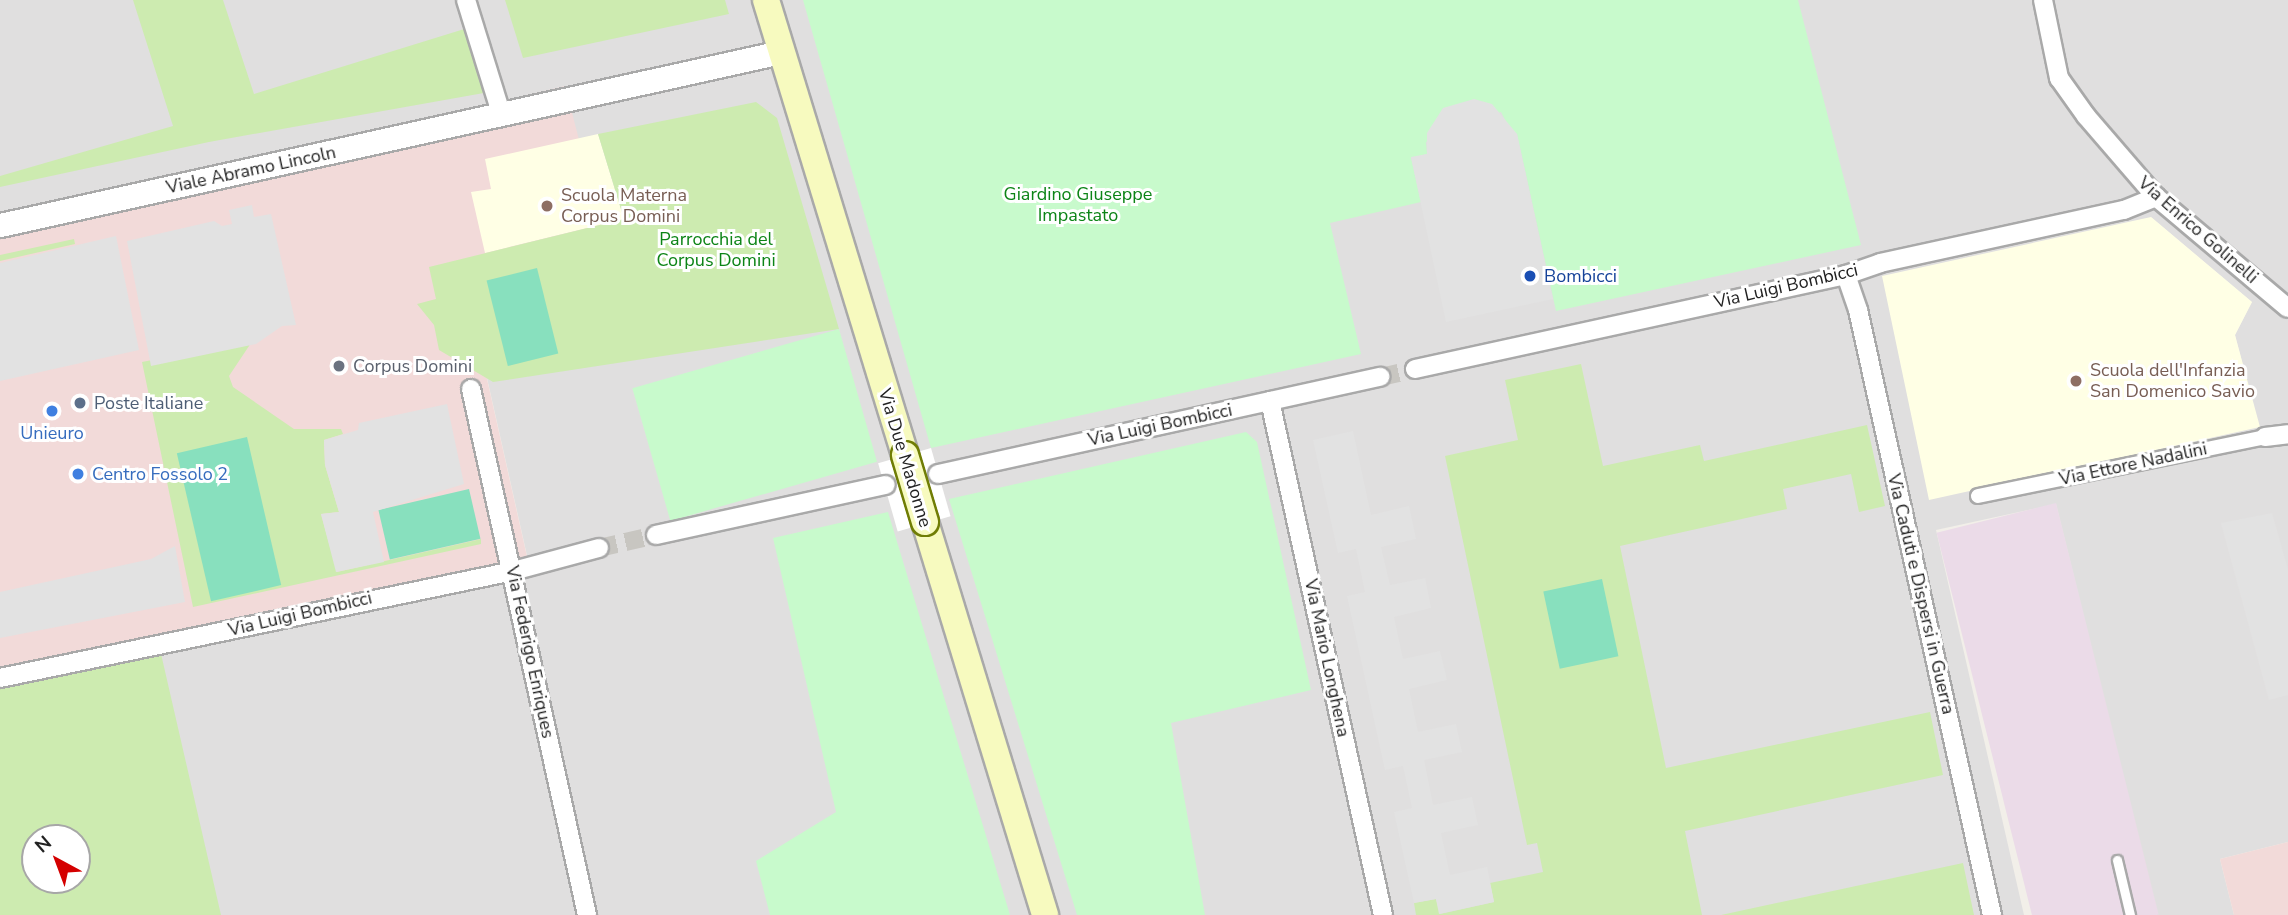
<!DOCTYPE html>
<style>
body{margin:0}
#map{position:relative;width:2288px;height:915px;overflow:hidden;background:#f2efe9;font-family:"Nunito Sans",sans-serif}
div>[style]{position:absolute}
.residential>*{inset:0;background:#e0dfdf}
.commercial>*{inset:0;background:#f2dad9}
.industrial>*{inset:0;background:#ebdbe8;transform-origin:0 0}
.education>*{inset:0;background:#ffffe5}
.grass>*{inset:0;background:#cdebb0}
.park>*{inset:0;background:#c8facc;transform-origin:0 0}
.pitch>*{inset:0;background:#88e0be;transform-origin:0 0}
.parking>*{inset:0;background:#e2e2e2}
.pier>*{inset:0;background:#fff;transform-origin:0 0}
.minor-tunnel>*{height:18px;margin-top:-9px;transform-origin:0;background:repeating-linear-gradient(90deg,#c8c6c1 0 18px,transparent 0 27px)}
.roads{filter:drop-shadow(2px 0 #a9a9a9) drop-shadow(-2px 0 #a9a9a9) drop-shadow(0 2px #a9a9a9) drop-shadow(0 -2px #a9a9a9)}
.service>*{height:9px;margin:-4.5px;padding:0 4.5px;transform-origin:4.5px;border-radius:4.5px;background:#fff}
.pedestrian>*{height:14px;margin:-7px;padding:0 7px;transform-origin:7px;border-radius:7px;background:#fff}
.minor>*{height:18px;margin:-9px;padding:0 9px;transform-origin:9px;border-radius:9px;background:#fff}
.tertiary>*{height:23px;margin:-11.5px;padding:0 11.5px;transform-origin:11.5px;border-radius:11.5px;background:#fff}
.secondary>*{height:26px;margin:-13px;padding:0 13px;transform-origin:13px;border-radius:13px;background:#f7fabf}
.bridges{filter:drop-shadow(2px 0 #707d05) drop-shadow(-2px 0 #707d05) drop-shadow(0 2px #707d05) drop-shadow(0 -2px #707d05)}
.secondary-bridge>*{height:26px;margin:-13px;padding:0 13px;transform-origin:13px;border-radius:13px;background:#f7fabf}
.dots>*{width:19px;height:19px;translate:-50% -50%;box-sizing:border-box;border:4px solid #fff;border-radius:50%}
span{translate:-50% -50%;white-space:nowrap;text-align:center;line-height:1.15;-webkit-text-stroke:6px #fff;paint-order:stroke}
.street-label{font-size:18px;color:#222}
.park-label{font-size:18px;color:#0c8416}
.education-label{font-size:18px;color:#785e54}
.left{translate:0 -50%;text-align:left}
.transit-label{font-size:18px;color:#164399}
.worship-label{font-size:18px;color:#5b616d}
.service-label{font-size:18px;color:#4e5e75}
.shop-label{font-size:18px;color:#366cbe}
.north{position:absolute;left:21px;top:824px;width:70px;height:70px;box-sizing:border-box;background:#fff;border:2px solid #a7a7a7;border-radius:50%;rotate:319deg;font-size:19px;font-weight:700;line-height:28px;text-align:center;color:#222}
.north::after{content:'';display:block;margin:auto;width:24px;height:32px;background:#d40000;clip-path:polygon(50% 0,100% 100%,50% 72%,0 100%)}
</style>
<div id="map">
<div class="residential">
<i style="clip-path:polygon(evenodd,0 0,2288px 0,2288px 842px,2220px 859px,2234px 915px,2157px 915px,2056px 504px,1936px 530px,2024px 915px,0 915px,0 683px,528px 560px,487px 378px,504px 100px,0 220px,0 0,2151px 217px,2252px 302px,2235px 335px,2259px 427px,2151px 217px,0 0,35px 838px,77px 838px,77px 880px,35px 880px,35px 838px)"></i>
</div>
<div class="commercial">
<i style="clip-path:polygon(565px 86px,635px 354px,487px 379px,528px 561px,0 683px,0 220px)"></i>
<i style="clip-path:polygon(2288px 842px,2288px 915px,2234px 915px,2220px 859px)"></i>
</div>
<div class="industrial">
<i style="left:2056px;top:503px;width:424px;height:123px;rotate:76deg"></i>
</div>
<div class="education">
<i style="clip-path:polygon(598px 134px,624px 219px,485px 253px,471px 192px,491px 189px,485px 159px)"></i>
<i style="clip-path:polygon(2151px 217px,2252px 302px,2235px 335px,2260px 427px,1929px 500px,1882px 276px)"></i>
</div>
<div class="grass">
<i style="clip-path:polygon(133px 0,223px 0,254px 94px,474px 26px,495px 91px,209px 142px,0 187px,0 176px,173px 126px)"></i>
<i style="clip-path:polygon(505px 0,725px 0,729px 14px,523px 58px)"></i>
<i style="clip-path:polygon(756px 102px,777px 118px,839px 329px,493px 382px,439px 350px,434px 325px,417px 304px,436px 299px,429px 267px,624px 219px,598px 134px)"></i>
<i style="clip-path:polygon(74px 239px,75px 244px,0 261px,0 255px)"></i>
<i style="clip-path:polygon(253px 340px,229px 376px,233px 387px,294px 429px,341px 429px,343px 434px,324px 440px,325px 465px,339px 512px,321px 514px,337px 572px,481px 539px,481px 544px,193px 607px,142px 362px)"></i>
<i style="clip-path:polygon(1581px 364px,1603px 466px,1700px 445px,1704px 461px,1867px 425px,1885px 506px,1859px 512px,1851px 474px,1783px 489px,1787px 509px,1620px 546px,1666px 768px,1930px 712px,1943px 775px,1685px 831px,1702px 915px,1416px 915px,1414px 903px,1436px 899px,1440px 914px,1494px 902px,1490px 883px,1543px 872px,1537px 843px,1527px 845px,1445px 456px,1518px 440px,1505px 380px)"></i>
<i style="clip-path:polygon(evenodd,159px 645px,221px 915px,0 915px,0 678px,159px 645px,35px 838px,77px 838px,77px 880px,35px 880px,35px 838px)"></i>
<i style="clip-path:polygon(1963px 863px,1974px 915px,1721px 915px)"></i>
</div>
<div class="park">
<i style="clip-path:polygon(803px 0,1798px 0,1861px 245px,1556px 311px,1517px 134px,1510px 130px,1501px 112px,1426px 142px,1427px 154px,1411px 158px,1421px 202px,1330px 223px,1361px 354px,931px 448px)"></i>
<i style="left:839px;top:329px;width:138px;height:215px;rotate:74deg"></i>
<i style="clip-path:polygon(1246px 432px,1257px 442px,1311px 690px,1171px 723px,1205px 915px,1077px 915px,949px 499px)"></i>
<i style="clip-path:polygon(888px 512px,1010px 915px,770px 915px,756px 861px,836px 812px,773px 538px)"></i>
</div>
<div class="pitch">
<i style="left:537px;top:268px;width:88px;height:52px;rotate:76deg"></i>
<i style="left:247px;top:437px;width:152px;height:72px;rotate:77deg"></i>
<i style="left:469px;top:489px;width:51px;height:93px;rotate:77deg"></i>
<i style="left:1602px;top:579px;width:79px;height:60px;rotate:78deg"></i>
</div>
<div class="parking">
<i style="clip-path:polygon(1474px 99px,1492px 104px,1517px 134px,1553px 299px,1446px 322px,1411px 157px,1427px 154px,1427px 133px,1443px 108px)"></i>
<i style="clip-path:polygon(252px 205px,254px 217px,271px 214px,296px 325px,282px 326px,256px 344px,151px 366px,127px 241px,214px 221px,222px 226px,232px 224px,229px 210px)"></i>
<i style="clip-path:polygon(116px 236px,139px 350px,0 381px,0 263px)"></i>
<i style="clip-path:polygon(447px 404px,464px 484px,373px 512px,384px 562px,336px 572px,321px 514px,339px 512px,325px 465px,324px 440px,358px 430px,359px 423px)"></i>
<i style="clip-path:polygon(1353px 431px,1371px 515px,1409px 506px,1416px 539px,1381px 547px,1390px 585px,1425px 578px,1431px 608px,1394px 617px,1403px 659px,1440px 651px,1447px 680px,1409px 689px,1418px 732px,1456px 724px,1462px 752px,1424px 760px,1433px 805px,1472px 797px,1478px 825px,1441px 833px,1450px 875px,1487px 867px,1494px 902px,1439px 914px,1436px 899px,1414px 903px,1394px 812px,1412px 808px,1403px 766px,1385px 770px,1347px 596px,1365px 592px,1356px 549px,1338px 553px,1313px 440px)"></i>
<i style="clip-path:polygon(2272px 513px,2288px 570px,2288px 695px,2269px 700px,2221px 523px)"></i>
<i style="clip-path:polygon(175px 546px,185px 602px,0 638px,0 592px,151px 559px)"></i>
</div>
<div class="pier">
<i style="left:931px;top:448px;width:71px;height:55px;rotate:74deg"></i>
</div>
<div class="minor-tunnel">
<i style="left:1381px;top:377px;width:35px;rotate:-13deg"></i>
<i style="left:599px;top:548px;width:58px;rotate:-12.8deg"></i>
</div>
<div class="roads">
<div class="service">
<i style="left:2117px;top:860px;width:57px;rotate:76.7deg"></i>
</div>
<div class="pedestrian">
<i style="left:1978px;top:496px;width:293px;rotate:-11.6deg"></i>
</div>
<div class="minor">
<i style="left:466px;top:0;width:121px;rotate:72.8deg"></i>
<i style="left:2043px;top:0;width:80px;rotate:78.4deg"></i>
<i style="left:2059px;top:78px;width:47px;rotate:54.6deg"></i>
<i style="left:2086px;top:116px;width:107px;rotate:49.2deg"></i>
<i style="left:2156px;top:197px;width:172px;rotate:40.1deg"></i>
<i style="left:1846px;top:275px;width:37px;rotate:71deg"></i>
<i style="left:1858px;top:310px;width:620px;rotate:77.51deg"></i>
<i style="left:1415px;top:369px;width:441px;rotate:-12.3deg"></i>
<i style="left:1846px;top:275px;width:36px;rotate:-19deg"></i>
<i style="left:1880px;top:263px;width:250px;rotate:-12.3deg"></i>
<i style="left:2124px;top:210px;width:35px;rotate:-22deg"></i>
<i style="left:471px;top:389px;width:539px;rotate:77.56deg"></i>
<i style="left:1270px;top:401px;width:526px;rotate:77.6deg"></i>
<i style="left:2265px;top:437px;width:23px;rotate:-7deg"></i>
<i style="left:938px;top:474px;width:453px;rotate:-12.4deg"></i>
<i style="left:656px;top:535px;width:235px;rotate:-12.3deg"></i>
<i style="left:0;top:678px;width:524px;rotate:-11.78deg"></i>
<i style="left:513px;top:571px;width:89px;rotate:-15deg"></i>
</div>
<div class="tertiary">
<i style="left:0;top:225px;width:800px;rotate:-12.49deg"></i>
</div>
<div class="secondary">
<i style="left:766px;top:0;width:476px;rotate:73deg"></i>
<i style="left:925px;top:522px;width:411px;rotate:73deg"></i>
</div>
</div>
<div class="bridges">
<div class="secondary-bridge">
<i style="left:905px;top:455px;width:70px;rotate:73.4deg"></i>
</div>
</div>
<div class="dots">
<i style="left:547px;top:206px;background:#8d6e63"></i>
<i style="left:1530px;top:276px;background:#1a4fb4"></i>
<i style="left:339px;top:366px;background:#6b7280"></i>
<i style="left:2076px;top:381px;background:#8d6e63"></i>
<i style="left:80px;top:403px;background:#5c6f8a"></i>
<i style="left:52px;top:411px;background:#3f7fe0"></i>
<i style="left:78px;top:474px;background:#3f7fe0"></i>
</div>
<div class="street-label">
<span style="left:251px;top:170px;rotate:-12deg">Viale Abramo Lincoln</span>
<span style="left:2198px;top:230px;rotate:41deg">Via Enrico Golinelli</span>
<span style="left:1786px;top:286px;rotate:-13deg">Via Luigi Bombicci</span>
<span style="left:1160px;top:425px;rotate:-12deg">Via Luigi Bombicci</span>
<span style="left:905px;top:458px;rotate:73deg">Via Due Madonne</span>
<span style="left:2133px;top:464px;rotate:-12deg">Via Ettore Nadalini</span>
<span style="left:1921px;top:594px;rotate:77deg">Via Caduti e Dispersi in Guerra</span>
<span style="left:300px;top:614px;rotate:-13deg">Via Luigi Bombicci</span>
<span style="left:530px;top:652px;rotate:78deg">Via Federigo Enriques</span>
<span style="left:1327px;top:658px;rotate:78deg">Via Mario Longhena</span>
</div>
<div class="park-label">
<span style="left:1078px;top:205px">Giardino Giuseppe<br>Impastato</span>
<span style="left:716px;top:250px">Parrocchia del<br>Corpus Domini</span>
</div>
<div class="education-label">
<span class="left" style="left:561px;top:206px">Scuola Materna<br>Corpus Domini</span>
<span class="left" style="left:2090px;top:381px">Scuola dell'Infanzia<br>San Domenico Savio</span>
</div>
<div class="transit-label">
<span class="left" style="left:1544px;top:276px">Bombicci</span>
</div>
<div class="worship-label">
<span class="left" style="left:353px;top:366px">Corpus Domini</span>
</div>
<div class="service-label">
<span class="left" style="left:94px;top:403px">Poste Italiane</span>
</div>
<div class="shop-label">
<span style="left:52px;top:433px">Unieuro</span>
<span class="left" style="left:92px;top:474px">Centro Fossolo 2</span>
</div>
<div class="north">N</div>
</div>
